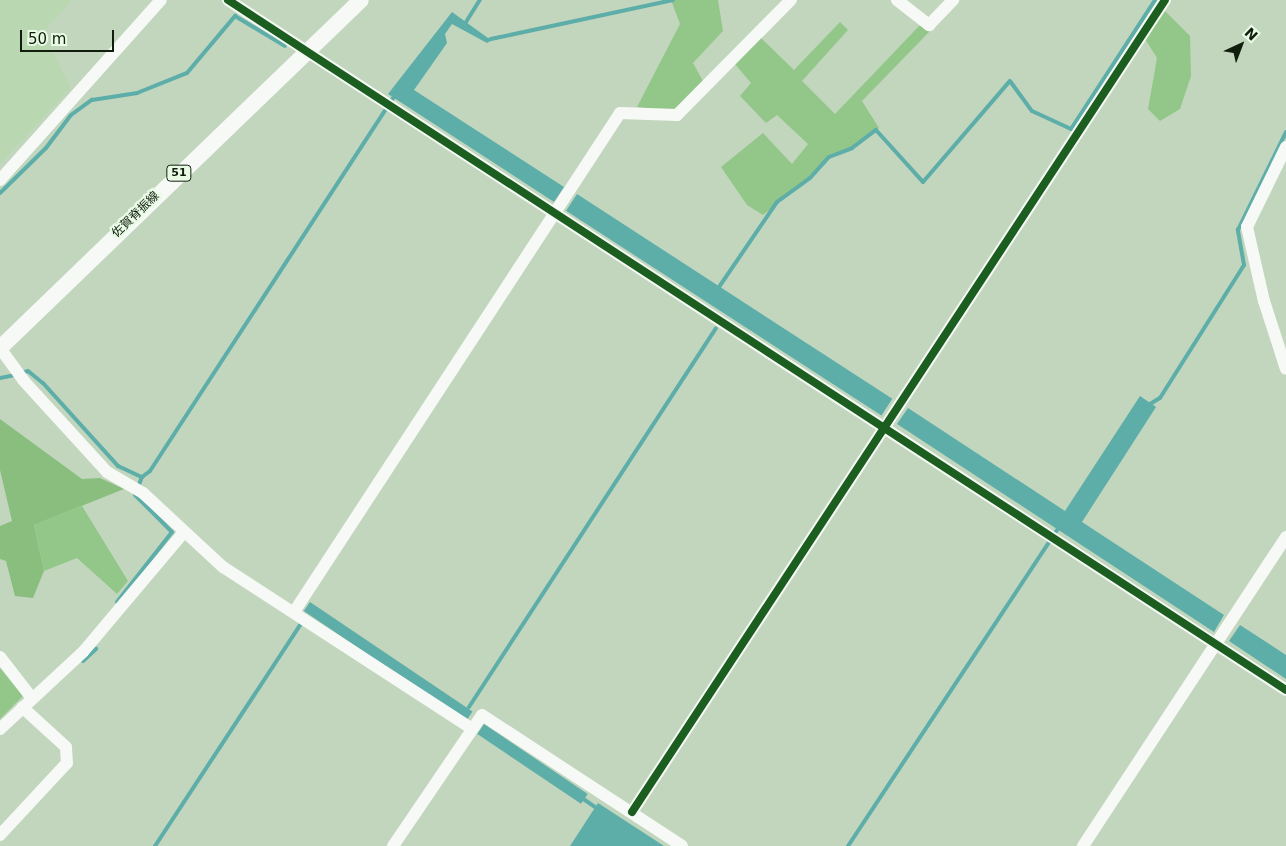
<!DOCTYPE html>
<meta charset="utf-8">
<style>
body{margin:0}
#map{position:relative;width:1286px;height:846px;overflow:hidden;background:#c2d6be;font-family:"DejaVu Sans","Noto Sans JP",sans-serif}
div>[style]{position:absolute}
.built>*{inset:0;background:#b9d8b2}
.green>*{inset:0;background:#93c789}
.forest>*{inset:0;background:#89be7e}
.water>*{inset:0;background:#5dada9;transform-origin:0 0}
.stream>*{height:4px;margin:-2px;padding:0 2px;transform-origin:2px;border-radius:2px;background:#5dada9}
.minor>*{height:12px;margin:-6px;padding:0 6px;transform-origin:6px;border-radius:6px;background:#f6f9f5}
.major>*{height:16px;margin:-8px;padding:0 8px;transform-origin:8px;border-radius:8px;background:#f6f9f5}
.cycleway>*{height:8px;margin:-4px;padding:0 4px;transform-origin:4px;border-radius:4px;background:#1b5e20}
span{translate:-50% -50%;white-space:nowrap;text-align:center;line-height:1.15;-webkit-text-stroke:4.5px #e9fbe5;paint-order:stroke}
.shield-label span{padding:1px 4px;background:#e9fbe5;border:1px solid;border-radius:4px;-webkit-text-stroke-width:0}
.shield-label{font-size:11px;color:#111e0e;font-weight:700}
.street-label{font-size:12px;color:#111e0e}
.north{position:absolute;left:1216px;top:20px;width:50px;height:50px;-webkit-text-stroke:4px #e9fbe5;paint-order:stroke;rotate:43deg;font-size:14px;font-weight:700;line-height:20px;text-align:center;color:#111e0e}
.north::after{content:'';display:block;margin:auto;width:18px;height:22px;background:#111e0e;clip-path:polygon(50% 0,100% 100%,50% 72%,0 100%)}
.scale{position:absolute;left:20px;top:30px;width:94px;height:22px;box-sizing:border-box;border:2px solid #111e0e;border-top:0;padding-left:6px;font-size:15px;line-height:18px;white-space:nowrap;color:#111e0e;-webkit-text-stroke:4px #e9fbe5;paint-order:stroke}
</style>
<div id="map">
<div class="built">
<i style="clip-path:polygon(0 0,72px 0,43px 32px,71px 88px,0 164px)"></i>
</div>
<div class="green">
<i style="clip-path:polygon(671px 0,718px 0,723px 31px,693px 63px,703px 81px,673px 112px,637px 107px,680px 24px)"></i>
<i style="clip-path:polygon(1165px 11px,1190px 36px,1191px 76px,1180px 109px,1160px 121px,1148px 109px,1157px 58px,1145px 39px)"></i>
<i style="clip-path:polygon(840px 22px,848px 30px,802px 81px,835px 114px,921px 24px,930px 31px,862px 101px,879px 128px,852px 148px,829px 157px,810px 178px,763px 215px,747px 205px,721px 167px,763px 133px,792px 164px,808px 144px,777px 115px,766px 123px,740px 96px,751px 83px,735px 64px,761px 38px,794px 70px)"></i>
<i style="clip-path:polygon(82px 506px,128px 581px,117px 594px,77px 558px,44px 571px,34px 525px)"></i>
<i style="clip-path:polygon(0 668px,23px 696px,0 719px)"></i>
</div>
<div class="forest">
<i style="clip-path:polygon(0 419px,82px 479px,100px 478px,124px 489px,34px 525px,44px 571px,33px 598px,15px 596px,6px 561px,0 559px,0 526px,12px 521px,0 470px)"></i>
</div>
<div class="water">
<i style="clip-path:polygon(452px 12px,488px 38px,501px 35px,487px 43px,452px 24px,445px 34px,447px 43px,414px 90px,564px 187px,554px 202px,388px 94px)"></i>
<i style="left:577px;top:194px;width:376px;height:20px;rotate:33deg"></i>
<i style="clip-path:polygon(1140px 396px,1156px 407px,1082px 522px,1224px 615px,1214px 632px,897px 424px,908px 408px,1065px 511px)"></i>
<i style="left:310px;top:602px;width:196px;height:11px;rotate:34deg"></i>
<i style="clip-path:polygon(1240px 625px,1286px 655px,1286px 679px,1229px 641px)"></i>
<i style="left:484px;top:724px;width:125px;height:12px;rotate:34deg"></i>
<i style="clip-path:polygon(598px 803px,664px 846px,570px 846px)"></i>
</div>
<div class="stream">
<i style="left:466px;top:22px;width:26px;rotate:-58deg"></i>
<i style="left:491px;top:39px;width:186px;rotate:-12.1deg"></i>
<i style="left:0;top:193px;width:64px;rotate:-44.4deg"></i>
<i style="left:46px;top:148px;width:41px;rotate:-52.9deg"></i>
<i style="left:71px;top:115px;width:26px;rotate:-36deg"></i>
<i style="left:92px;top:100px;width:46px;rotate:-8.8deg"></i>
<i style="left:137px;top:93px;width:54px;rotate:-21.8deg"></i>
<i style="left:187px;top:73px;width:75px;rotate:-49.9deg"></i>
<i style="left:235px;top:16px;width:58px;rotate:31deg"></i>
<i style="left:719px;top:287px;width:103px;rotate:-55.7deg"></i>
<i style="left:777px;top:202px;width:41px;rotate:-36deg"></i>
<i style="left:810px;top:178px;width:28px;rotate:-48deg"></i>
<i style="left:829px;top:157px;width:25px;rotate:-21deg"></i>
<i style="left:852px;top:148px;width:30px;rotate:-37deg"></i>
<i style="left:876px;top:130px;width:70px;rotate:47.9deg"></i>
<i style="left:923px;top:182px;width:133px;rotate:-49.3deg"></i>
<i style="left:1010px;top:81px;width:37px;rotate:54deg"></i>
<i style="left:1032px;top:111px;width:43px;rotate:24.8deg"></i>
<i style="left:1071px;top:129px;width:154px;rotate:-56.9deg"></i>
<i style="left:21px;top:373px;width:7px;rotate:-16deg"></i>
<i style="left:28px;top:371px;width:19px;rotate:39deg"></i>
<i style="left:43px;top:383px;width:112px;rotate:47.9deg"></i>
<i style="left:118px;top:466px;width:26px;rotate:25deg"></i>
<i style="left:142px;top:477px;width:10px;rotate:-37deg"></i>
<i style="left:150px;top:471px;width:451px;rotate:-56.9deg"></i>
<i style="left:0;top:378px;width:15px;rotate:-11deg"></i>
<i style="left:1147px;top:406px;width:15px;rotate:-32deg"></i>
<i style="left:1160px;top:398px;width:157px;rotate:-57.7deg"></i>
<i style="left:1244px;top:265px;width:36px;rotate:-100deg"></i>
<i style="left:1238px;top:230px;width:109px;rotate:-63.9deg"></i>
<i style="left:117px;top:602px;width:89px;rotate:-51.8deg"></i>
<i style="left:172px;top:532px;width:52px;rotate:-135deg"></i>
<i style="left:135px;top:495px;width:19px;rotate:-69deg"></i>
<i style="left:83px;top:661px;width:18px;rotate:-43deg"></i>
<i style="left:469px;top:707px;width:452px;rotate:-56.9deg"></i>
<i style="left:582px;top:798px;width:16px;rotate:35deg"></i>
<i style="left:155px;top:846px;width:266px;rotate:-56.7deg"></i>
<i style="left:848px;top:846px;width:382px;rotate:-56.5deg"></i>
</div>
<div class="minor">
<i style="left:228px;top:0;width:1263px;rotate:33.11deg"></i>
<i style="left:897px;top:0;width:41px;rotate:38deg"></i>
<i style="left:929px;top:25px;width:35px;rotate:-46deg"></i>
<i style="left:1286px;top:147px;width:89px;rotate:116deg"></i>
<i style="left:1247px;top:227px;width:76px;rotate:77.1deg"></i>
<i style="left:1264px;top:301px;width:71px;rotate:72.1deg"></i>
<i style="left:0;top:180px;width:241px;rotate:-48.2deg"></i>
<i style="left:0;top:348px;width:39px;rotate:54deg"></i>
<i style="left:23px;top:380px;width:125px;rotate:47.6deg"></i>
<i style="left:107px;top:472px;width:42px;rotate:30.3deg"></i>
<i style="left:143px;top:493px;width:109px;rotate:42.8deg"></i>
<i style="left:223px;top:567px;width:296px;rotate:33deg"></i>
<i style="left:294px;top:612px;width:596px;rotate:-56.84deg"></i>
<i style="left:620px;top:113px;width:57px;rotate:2deg"></i>
<i style="left:677px;top:115px;width:162px;rotate:-45.3deg"></i>
<i style="left:0;top:657px;width:51px;rotate:52.2deg"></i>
<i style="left:0;top:729px;width:113px;rotate:-42.9deg"></i>
<i style="left:83px;top:652px;width:157px;rotate:-49.9deg"></i>
<i style="left:632px;top:812px;width:971px;rotate:-56.72deg"></i>
<i style="left:0;top:835px;width:98px;rotate:-47.1deg"></i>
<i style="left:67px;top:763px;width:16px;rotate:-94deg"></i>
<i style="left:66px;top:747px;width:59px;rotate:-137.7deg"></i>
<i style="left:393px;top:846px;width:158px;rotate:-55.8deg"></i>
<i style="left:482px;top:715px;width:239px;rotate:33.2deg"></i>
<i style="left:1083px;top:846px;width:370px;rotate:-56.7deg"></i>
</div>
<div class="major">
<i style="left:0;top:348px;width:501px;rotate:-43.95deg"></i>
</div>
<div class="cycleway">
<i style="left:228px;top:0;width:1263px;rotate:33.11deg"></i>
<i style="left:632px;top:812px;width:971px;rotate:-56.72deg"></i>
</div>
<div class="shield-label">
<span style="left:179px;top:173px">51</span>
</div>
<div class="street-label">
<span style="left:136px;top:215px;rotate:-44deg">佐賀脊振線</span>
</div>
<div class="north">N</div>
<div class="scale">50 m</div>
</div>
